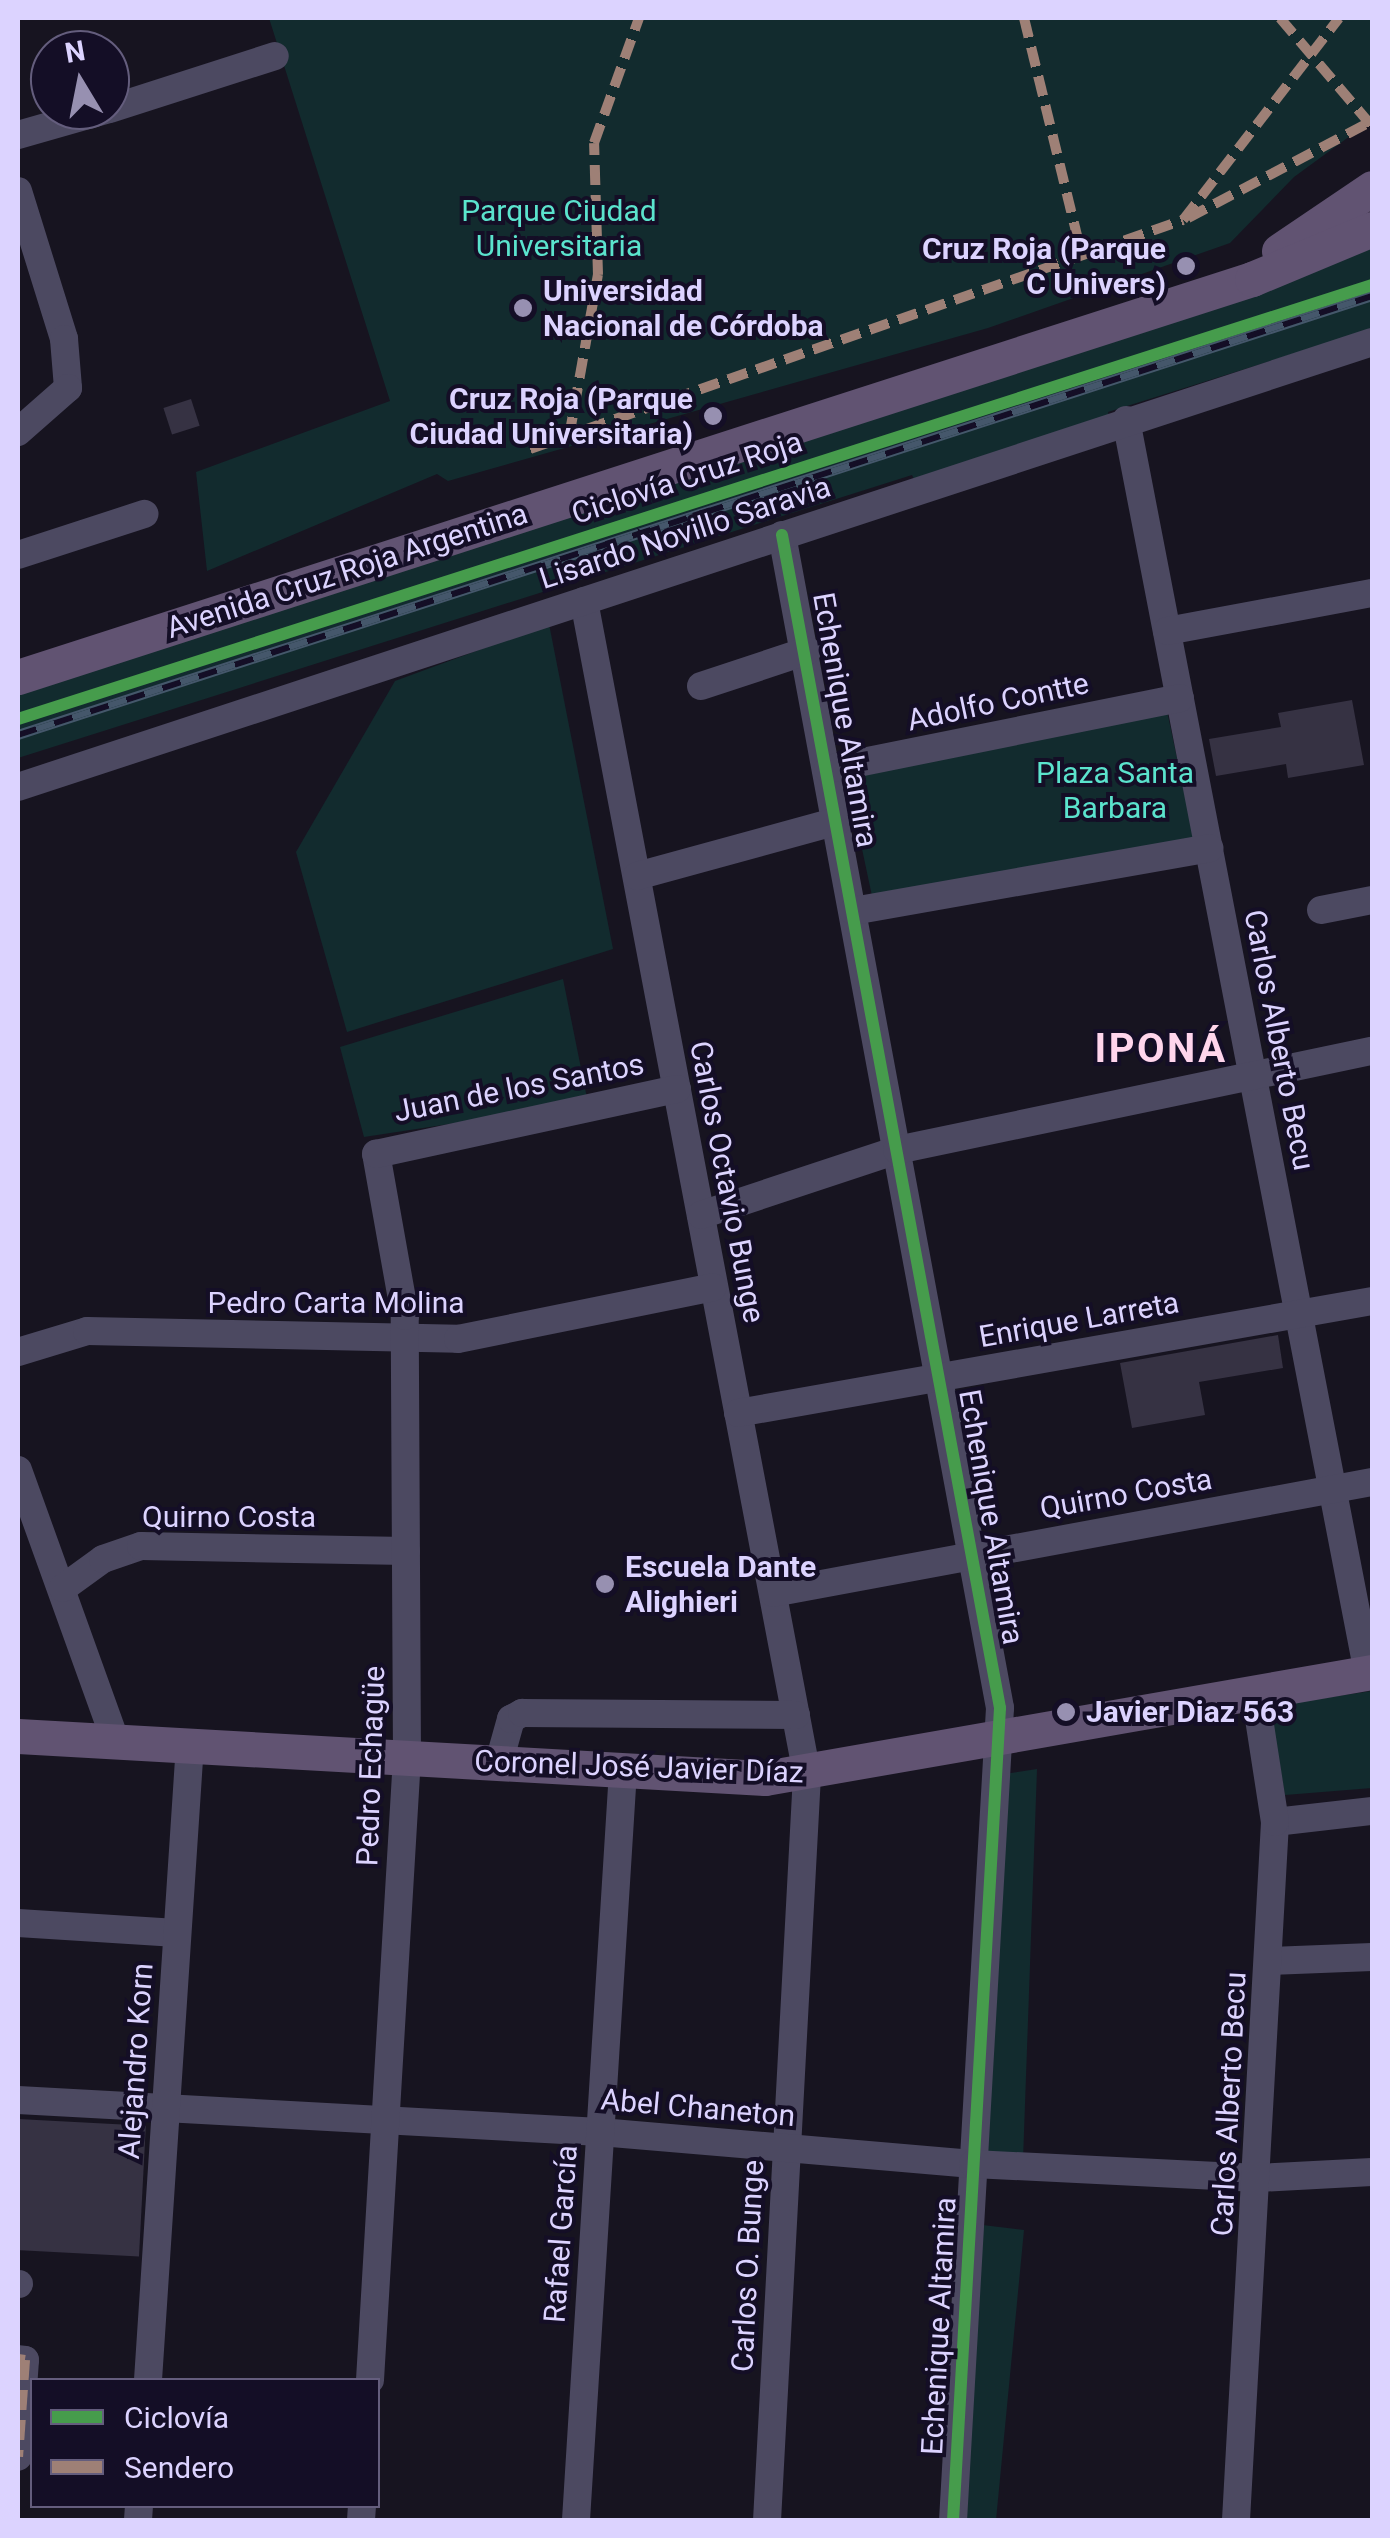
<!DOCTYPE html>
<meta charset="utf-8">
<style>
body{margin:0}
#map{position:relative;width:1390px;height:2538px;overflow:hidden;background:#171420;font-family:Roboto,sans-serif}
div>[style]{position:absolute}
.green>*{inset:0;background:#122b2e;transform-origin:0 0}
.building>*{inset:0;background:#363243;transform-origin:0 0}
.minor>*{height:28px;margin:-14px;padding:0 14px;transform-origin:14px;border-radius:14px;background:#4c4961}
.major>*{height:35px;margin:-17.5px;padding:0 17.5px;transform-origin:17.5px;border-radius:17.5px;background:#615372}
.rail>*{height:10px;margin-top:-5px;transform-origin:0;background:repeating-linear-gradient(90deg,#140e26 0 19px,#45576b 0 38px);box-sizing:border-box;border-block:2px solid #45576b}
.quiet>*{height:10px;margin-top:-5px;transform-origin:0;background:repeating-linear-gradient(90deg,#9e8076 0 20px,transparent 0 30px)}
.cycleway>*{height:12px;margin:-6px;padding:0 6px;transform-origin:6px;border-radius:6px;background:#469c4c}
.dots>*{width:28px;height:28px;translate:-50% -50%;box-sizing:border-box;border:5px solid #140e26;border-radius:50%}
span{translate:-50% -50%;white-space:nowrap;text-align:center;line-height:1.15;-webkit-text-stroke:8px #140e26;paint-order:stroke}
.park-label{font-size:30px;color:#5be3cd}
.poi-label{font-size:30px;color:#dcd3ff;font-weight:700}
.right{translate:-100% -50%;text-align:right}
.left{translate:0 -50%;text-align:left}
.street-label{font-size:30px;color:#dcd3ff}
.district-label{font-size:40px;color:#ffd5ec;font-weight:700;letter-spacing:2.5px}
.frame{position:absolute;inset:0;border:20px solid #dcd3ff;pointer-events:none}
.legend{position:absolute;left:30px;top:2378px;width:350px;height:130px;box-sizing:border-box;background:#140e26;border:2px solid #645d7d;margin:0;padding:12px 18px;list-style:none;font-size:30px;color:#dcd3ff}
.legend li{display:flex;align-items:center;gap:20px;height:50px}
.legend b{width:50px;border:2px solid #645d7d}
.north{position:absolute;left:30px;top:30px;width:100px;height:100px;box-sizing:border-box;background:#140e26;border:2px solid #645d7d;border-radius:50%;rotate:350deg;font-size:28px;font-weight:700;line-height:40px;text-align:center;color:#dcd3ff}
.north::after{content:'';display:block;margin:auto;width:35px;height:45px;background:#9790b1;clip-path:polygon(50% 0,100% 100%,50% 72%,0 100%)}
</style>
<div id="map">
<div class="green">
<i style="clip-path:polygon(269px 18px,1372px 18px,1372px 120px,1294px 177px,1230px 243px,988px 328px,448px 481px,437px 474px,207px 571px,196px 472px,390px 401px)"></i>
<i style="clip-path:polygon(1372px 235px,1372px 329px,1108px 412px,1110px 420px,915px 481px,912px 475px,18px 758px,18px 694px)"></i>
<i style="clip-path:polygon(549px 624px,613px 949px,347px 1032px,296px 852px,395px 681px)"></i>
<i style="left:1167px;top:711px;width:136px;height:327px;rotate:78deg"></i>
<i style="clip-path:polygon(563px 979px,588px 1103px,364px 1137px,340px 1047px)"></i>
<i style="clip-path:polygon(1372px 1691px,1372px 1788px,1285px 1795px,1269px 1706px)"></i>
<i style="clip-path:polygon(1037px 1769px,1023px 2160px,982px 2153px,1004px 1774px)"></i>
<i style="clip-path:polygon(974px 2224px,1024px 2230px,996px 2520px,962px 2520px)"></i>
</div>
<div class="building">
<i style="left:191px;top:399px;width:28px;height:29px;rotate:72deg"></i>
<i style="clip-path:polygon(1352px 700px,1364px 765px,1288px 778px,1286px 764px,1216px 776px,1209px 739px,1281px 727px,1278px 713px)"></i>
<i style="clip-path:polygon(1278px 1335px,1283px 1368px,1199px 1382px,1205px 1415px,1132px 1428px,1120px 1363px)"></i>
<i style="left:18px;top:2119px;width:128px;height:131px;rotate:3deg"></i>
</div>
<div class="minor">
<i style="left:110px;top:109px;width:173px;rotate:-17.8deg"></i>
<i style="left:18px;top:135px;width:91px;rotate:-15.9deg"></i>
<i style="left:18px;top:191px;width:155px;rotate:72.7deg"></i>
<i style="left:64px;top:339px;width:49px;rotate:85.3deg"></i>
<i style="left:68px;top:388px;width:67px;rotate:138.7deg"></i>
<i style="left:1126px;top:420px;width:1276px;rotate:79.07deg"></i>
<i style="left:782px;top:535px;width:1193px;rotate:79.47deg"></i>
<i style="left:1000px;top:1708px;width:813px;rotate:93.31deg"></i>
<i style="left:18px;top:555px;width:133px;rotate:-18deg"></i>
<i style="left:584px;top:601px;width:1195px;rotate:79.24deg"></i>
<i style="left:807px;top:1775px;width:746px;rotate:93.07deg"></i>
<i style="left:1167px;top:631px;width:208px;rotate:-10.5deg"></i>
<i style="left:701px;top:686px;width:112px;rotate:-18.3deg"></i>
<i style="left:828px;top:769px;width:359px;rotate:-11.4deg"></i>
<i style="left:18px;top:787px;width:1425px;rotate:-18.19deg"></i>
<i style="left:637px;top:876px;width:208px;rotate:-15.3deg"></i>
<i style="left:1321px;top:910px;width:52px;rotate:-11.1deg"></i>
<i style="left:853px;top:911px;width:362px;rotate:-10deg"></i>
<i style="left:701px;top:1215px;width:206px;rotate:-18.3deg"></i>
<i style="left:897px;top:1150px;width:485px;rotate:-11.8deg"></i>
<i style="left:18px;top:1352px;width:72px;rotate:-16.9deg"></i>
<i style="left:87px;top:1331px;width:371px;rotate:1.2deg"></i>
<i style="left:458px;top:1339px;width:260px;rotate:-11.5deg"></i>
<i style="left:738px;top:1413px;width:644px;rotate:-10.02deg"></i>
<i style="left:18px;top:1470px;width:289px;rotate:70.2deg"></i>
<i style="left:63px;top:1588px;width:49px;rotate:-35.9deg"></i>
<i style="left:103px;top:1559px;width:40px;rotate:-18.9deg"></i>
<i style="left:141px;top:1546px;width:265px;rotate:1.1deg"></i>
<i style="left:773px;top:1593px;width:609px;rotate:-10.5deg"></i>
<i style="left:499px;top:1762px;width:45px;rotate:-74.4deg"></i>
<i style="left:511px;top:1719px;width:13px;rotate:-29deg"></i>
<i style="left:522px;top:1713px;width:274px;rotate:0.4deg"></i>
<i style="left:1275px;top:1822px;width:98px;rotate:-6.5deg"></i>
<i style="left:18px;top:1923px;width:159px;rotate:3.6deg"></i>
<i style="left:1269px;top:1961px;width:103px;rotate:-2.2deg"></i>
<i style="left:18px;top:2100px;width:583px;rotate:3.15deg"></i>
<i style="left:600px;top:2132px;width:374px;rotate:4.9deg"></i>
<i style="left:973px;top:2164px;width:285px;rotate:2.8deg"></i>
<i style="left:1258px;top:2178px;width:114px;rotate:-3deg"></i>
<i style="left:18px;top:2284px;width:1px"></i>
<i style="left:18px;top:2359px;width:7px;rotate:8deg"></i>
<i style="left:25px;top:2360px;width:97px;rotate:94.1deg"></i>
<i style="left:148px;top:2380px;width:636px;rotate:-86.22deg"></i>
<i style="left:370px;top:2380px;width:623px;rotate:-86.6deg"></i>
<i style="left:407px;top:1758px;width:442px;rotate:-90.3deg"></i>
<i style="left:405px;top:1316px;width:165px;rotate:-100.1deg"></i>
<i style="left:376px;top:1154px;width:308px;rotate:-12.2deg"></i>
<i style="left:138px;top:2520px;width:14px;rotate:-86deg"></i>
<i style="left:361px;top:2520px;width:14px;rotate:-86deg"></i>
<i style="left:576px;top:2520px;width:750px;rotate:-86.41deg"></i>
<i style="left:1236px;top:2520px;width:699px;rotate:-86.8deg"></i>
<i style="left:1275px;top:1822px;width:131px;rotate:-98.8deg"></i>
</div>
<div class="major">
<i style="left:1279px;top:251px;width:112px;rotate:-34.1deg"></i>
<i style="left:18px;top:677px;width:1297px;rotate:-17.88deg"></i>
<i style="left:1252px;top:279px;width:130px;rotate:-22.6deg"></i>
<i style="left:18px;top:1736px;width:748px;rotate:3.22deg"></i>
<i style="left:765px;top:1778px;width:616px;rotate:-9.91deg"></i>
</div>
<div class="rail">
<i style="left:18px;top:735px;width:1423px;rotate:-17.96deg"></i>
</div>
<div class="quiet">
<i style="left:1024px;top:18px;width:245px;rotate:76.3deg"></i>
<i style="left:1280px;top:18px;width:142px;rotate:49.6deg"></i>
<i style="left:1188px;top:218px;width:206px;rotate:-27.8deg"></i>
<i style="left:569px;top:437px;width:165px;rotate:-79.9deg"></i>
<i style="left:598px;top:275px;width:132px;rotate:-91.7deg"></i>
<i style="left:594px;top:143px;width:133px;rotate:-70.2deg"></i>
<i style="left:530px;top:449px;width:692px;rotate:-19.33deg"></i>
<i style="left:1183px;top:220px;width:255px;rotate:-52.3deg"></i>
<i style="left:18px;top:2284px;width:1px"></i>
<i style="left:18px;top:2359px;width:7px;rotate:8deg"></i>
<i style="left:25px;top:2360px;width:97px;rotate:94.1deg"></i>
</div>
<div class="cycleway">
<i style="left:782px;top:535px;width:1193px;rotate:79.47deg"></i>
<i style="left:1000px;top:1708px;width:813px;rotate:93.31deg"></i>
<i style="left:18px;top:719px;width:1422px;rotate:-17.77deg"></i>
</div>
<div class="dots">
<i style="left:1186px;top:266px;background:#9790b1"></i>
<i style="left:523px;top:308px;background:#9790b1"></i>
<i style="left:713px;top:416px;background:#9790b1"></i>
<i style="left:605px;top:1584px;background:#9790b1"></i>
<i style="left:1066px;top:1712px;background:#9790b1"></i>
</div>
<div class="park-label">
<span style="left:559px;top:228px">Parque Ciudad<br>Universitaria</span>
<span style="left:1115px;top:790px">Plaza Santa<br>Barbara</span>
</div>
<div class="poi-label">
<span class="right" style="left:1166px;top:266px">Cruz Roja (Parque<br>C Univers)</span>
<span class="left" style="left:543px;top:308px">Universidad<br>Nacional de Córdoba</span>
<span class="right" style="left:693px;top:416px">Cruz Roja (Parque<br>Ciudad Universitaria)</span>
<span class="left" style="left:625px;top:1584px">Escuela Dante<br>Alighieri</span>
<span class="left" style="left:1086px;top:1712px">Javier Diaz 563</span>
</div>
<div class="street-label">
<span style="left:687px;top:478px;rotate:-18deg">Ciclovía Cruz Roja</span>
<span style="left:685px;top:533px;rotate:-18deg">Lisardo Novillo Saravia</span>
<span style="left:347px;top:571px;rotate:-18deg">Avenida Cruz Roja Argentina</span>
<span style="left:998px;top:702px;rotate:-12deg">Adolfo Contte</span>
<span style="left:845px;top:720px;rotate:80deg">Echenique Altamira</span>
<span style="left:1279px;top:1040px;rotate:79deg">Carlos Alberto Becu</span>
<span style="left:519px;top:1088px;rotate:-11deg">Juan de los Santos</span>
<span style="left:727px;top:1182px;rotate:79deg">Carlos Octavio Bunge</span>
<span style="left:336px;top:1303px">Pedro Carta Molina</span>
<span style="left:1079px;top:1320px;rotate:-10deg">Enrique Larreta</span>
<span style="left:1126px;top:1494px;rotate:-10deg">Quirno Costa</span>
<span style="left:229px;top:1517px">Quirno Costa</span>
<span style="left:991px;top:1517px;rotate:80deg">Echenique Altamira</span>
<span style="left:371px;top:1766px;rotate:-88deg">Pedro Echagüe</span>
<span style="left:639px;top:1767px;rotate:2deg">Coronel José Javier Díaz</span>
<span style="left:136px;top:2061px;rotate:-86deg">Alejandro Korn</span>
<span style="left:1229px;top:2104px;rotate:-87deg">Carlos Alberto Becu</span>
<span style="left:698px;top:2108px;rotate:5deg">Abel Chaneton</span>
<span style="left:561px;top:2234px;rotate:-86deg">Rafael García</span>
<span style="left:748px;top:2266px;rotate:-87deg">Carlos O. Bunge</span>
<span style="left:939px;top:2326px;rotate:-87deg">Echenique Altamira</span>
</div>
<div class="district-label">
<span style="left:1161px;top:1049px">IPONÁ</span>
</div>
<div class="frame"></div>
<ul class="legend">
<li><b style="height:12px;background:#469c4c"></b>Ciclovía</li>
<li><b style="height:12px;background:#9e8076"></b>Sendero</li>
</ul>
<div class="north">N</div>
</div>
